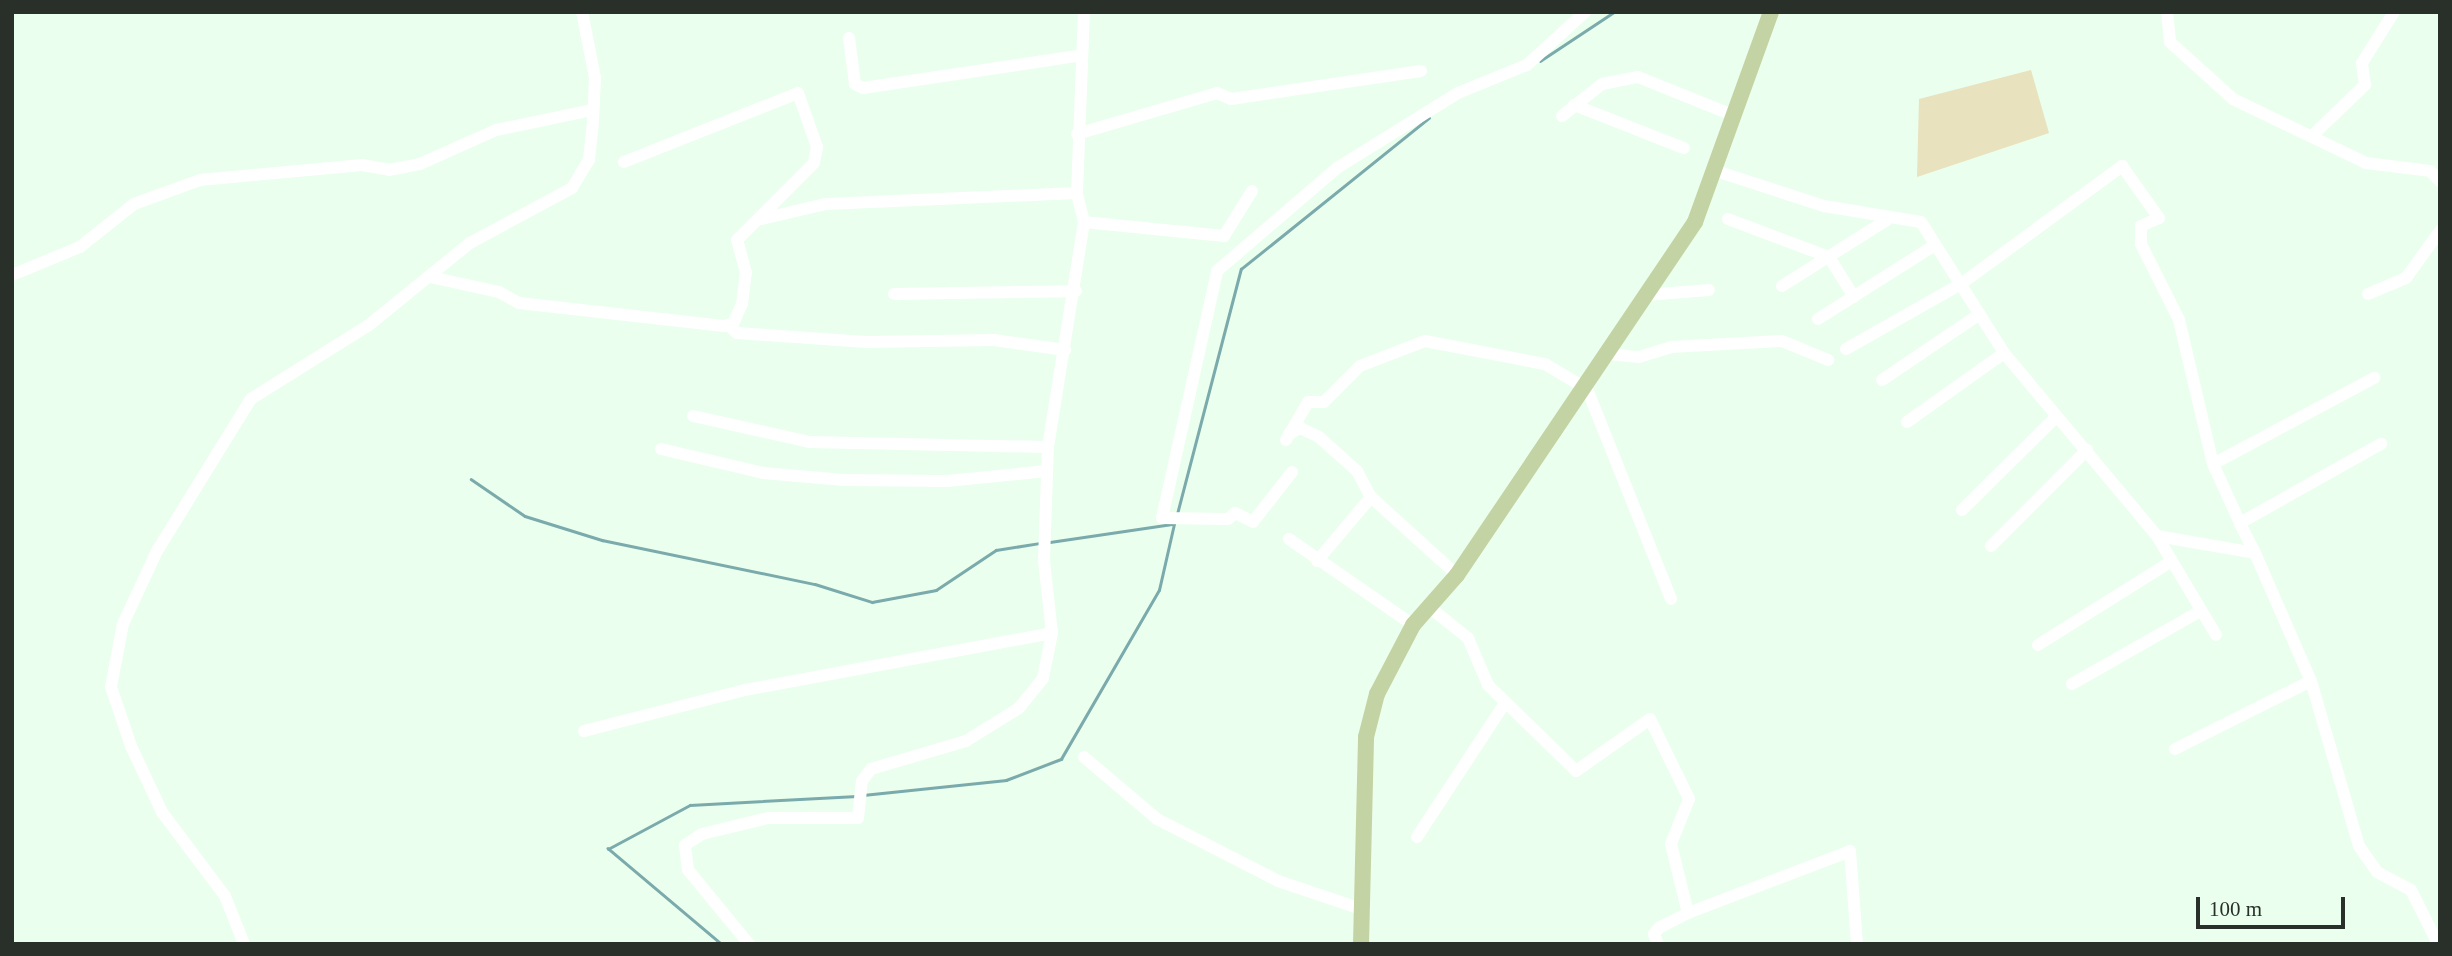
<!DOCTYPE html>
<style>
body{margin:0}
#map{position:relative;width:2452px;height:956px;overflow:hidden;background:#eaffed;font-family:"Times New Roman",serif}
div>[style]{position:absolute}
.green>*{inset:0;background:#e8e2bf}
.stream>*{height:2.5px;margin:-1.25px;padding:0 1.25px;transform-origin:1.25px;border-radius:1.25px;background:#7baaac}
.minor>*{height:12px;margin:-6px;padding:0 6px;transform-origin:6px;border-radius:6px;background:#fff}
.major>*{height:16px;margin:-8px;padding:0 8px;transform-origin:8px;border-radius:8px;background:#c4d3a4}
span{translate:-50% -50%;white-space:nowrap;text-align:center;line-height:1.15;-webkit-text-stroke:6px #eaffed;paint-order:stroke}
.frame{position:absolute;inset:0;border:14px solid #283029;pointer-events:none}
.scale{position:absolute;left:2196px;top:897px;width:149px;height:32px;box-sizing:border-box;border:4px solid #283029;border-top:0;padding-left:9px;font-size:21px;line-height:24px;white-space:nowrap;color:#283029;-webkit-text-stroke:5px #eaffed;paint-order:stroke}
</style>
<div id="map">
<div class="green">
<i style="clip-path:polygon(2031px 70px,2049px 133px,1917px 177px,1919px 99px)"></i>
</div>
<div class="stream">
<i style="left:1540px;top:61px;width:89px;rotate:-33.5deg"></i>
<i style="left:471px;top:479px;width:65px;rotate:34.4deg"></i>
<i style="left:525px;top:516px;width:81px;rotate:17.3deg"></i>
<i style="left:602px;top:540px;width:217px;rotate:11.7deg"></i>
<i style="left:815px;top:584px;width:60px;rotate:17.5deg"></i>
<i style="left:872px;top:602px;width:65px;rotate:-10.6deg"></i>
<i style="left:936px;top:590px;width:72px;rotate:-33.7deg"></i>
<i style="left:996px;top:550px;width:45px;rotate:-9deg"></i>
<i style="left:1177px;top:514px;width:253px;rotate:-75.4deg"></i>
<i style="left:1241px;top:269px;width:241px;rotate:-38.8deg"></i>
<i style="left:1050px;top:542px;width:123px;rotate:-8.4deg"></i>
<i style="left:863px;top:795px;width:144px;rotate:-6deg"></i>
<i style="left:1006px;top:780px;width:59px;rotate:-20.9deg"></i>
<i style="left:1061px;top:759px;width:195px;rotate:-59.9deg"></i>
<i style="left:1159px;top:590px;width:68px;rotate:-77.2deg"></i>
<i style="left:721px;top:944px;width:148px;rotate:-139.9deg"></i>
<i style="left:608px;top:849px;width:93px;rotate:-28.2deg"></i>
<i style="left:690px;top:805px;width:167px;rotate:-3.1deg"></i>
</div>
<div class="minor">
<i style="left:2167px;top:12px;width:30px;rotate:84deg"></i>
<i style="left:2170px;top:42px;width:85px;rotate:42.1deg"></i>
<i style="left:2233px;top:99px;width:148px;rotate:25.7deg"></i>
<i style="left:2366px;top:163px;width:64px;rotate:7.1deg"></i>
<i style="left:2430px;top:171px;width:14px;rotate:45deg"></i>
<i style="left:849px;top:38px;width:46px;rotate:82.6deg"></i>
<i style="left:855px;top:84px;width:9px;rotate:27deg"></i>
<i style="left:863px;top:88px;width:217px;rotate:-8.5deg"></i>
<i style="left:1574px;top:105px;width:118px;rotate:21.4deg"></i>
<i style="left:1562px;top:116px;width:51px;rotate:-38.7deg"></i>
<i style="left:1602px;top:84px;width:37px;rotate:-11deg"></i>
<i style="left:1638px;top:77px;width:105px;rotate:21.9deg"></i>
<i style="left:1077px;top:134px;width:146px;rotate:-16.3deg"></i>
<i style="left:1217px;top:93px;width:15px;rotate:23deg"></i>
<i style="left:1231px;top:99px;width:192px;rotate:-8.4deg"></i>
<i style="left:2312px;top:136px;width:74px;rotate:-43.9deg"></i>
<i style="left:2365px;top:85px;width:22px;rotate:-98deg"></i>
<i style="left:2362px;top:63px;width:60px;rotate:-57.9deg"></i>
<i style="left:624px;top:162px;width:187px;rotate:-21.6deg"></i>
<i style="left:798px;top:93px;width:57px;rotate:70.6deg"></i>
<i style="left:817px;top:147px;width:16px;rotate:101deg"></i>
<i style="left:814px;top:163px;width:78px;rotate:135deg"></i>
<i style="left:1716px;top:171px;width:114px;rotate:18deg"></i>
<i style="left:1824px;top:206px;width:98px;rotate:9.4deg"></i>
<i style="left:1921px;top:222px;width:155px;rotate:57.6deg"></i>
<i style="left:2004px;top:353px;width:239px;rotate:50.1deg"></i>
<i style="left:2157px;top:536px;width:99px;rotate:9.8deg"></i>
<i style="left:2255px;top:553px;width:140px;rotate:66.4deg"></i>
<i style="left:2311px;top:681px;width:172px;rotate:73.8deg"></i>
<i style="left:2359px;top:846px;width:32px;rotate:55deg"></i>
<i style="left:2377px;top:872px;width:38px;rotate:28deg"></i>
<i style="left:2411px;top:890px;width:60px;rotate:63.4deg"></i>
<i style="left:1728px;top:219px;width:108px;rotate:20.6deg"></i>
<i style="left:1829px;top:257px;width:47px;rotate:58deg"></i>
<i style="left:1084px;top:222px;width:141px;rotate:5.7deg"></i>
<i style="left:1224px;top:236px;width:53px;rotate:-58.1deg"></i>
<i style="left:12px;top:275px;width:74px;rotate:-22.4deg"></i>
<i style="left:80px;top:247px;width:69px;rotate:-38.5deg"></i>
<i style="left:134px;top:204px;width:70px;rotate:-20deg"></i>
<i style="left:200px;top:180px;width:163px;rotate:-5.3deg"></i>
<i style="left:362px;top:165px;width:27px;rotate:10deg"></i>
<i style="left:389px;top:170px;width:32px;rotate:-11deg"></i>
<i style="left:420px;top:164px;width:83px;rotate:-24.1deg"></i>
<i style="left:496px;top:130px;width:99px;rotate:-11.7deg"></i>
<i style="left:430px;top:277px;width:71px;rotate:12.3deg"></i>
<i style="left:499px;top:292px;width:23px;rotate:29deg"></i>
<i style="left:519px;top:303px;width:206px;rotate:6.4deg"></i>
<i style="left:724px;top:326px;width:9px;rotate:-13deg"></i>
<i style="left:733px;top:324px;width:22px;rotate:-66deg"></i>
<i style="left:742px;top:304px;width:31px;rotate:-83deg"></i>
<i style="left:746px;top:273px;width:34px;rotate:-105deg"></i>
<i style="left:737px;top:240px;width:28px;rotate:-45deg"></i>
<i style="left:757px;top:220px;width:71px;rotate:-13.1deg"></i>
<i style="left:826px;top:204px;width:251px;rotate:-2.5deg"></i>
<i style="left:1782px;top:286px;width:124px;rotate:-32.2deg"></i>
<i style="left:894px;top:294px;width:182px;rotate:-0.9deg"></i>
<i style="left:2368px;top:294px;width:41px;rotate:-22.8deg"></i>
<i style="left:2406px;top:278px;width:58px;rotate:-54.1deg"></i>
<i style="left:1646px;top:295px;width:63px;rotate:-4.5deg"></i>
<i style="left:1818px;top:319px;width:138px;rotate:-32.3deg"></i>
<i style="left:728px;top:325px;width:12px;rotate:42deg"></i>
<i style="left:737px;top:333px;width:130px;rotate:4deg"></i>
<i style="left:867px;top:342px;width:127px;rotate:-0.9deg"></i>
<i style="left:994px;top:340px;width:72px;rotate:8deg"></i>
<i style="left:1846px;top:349px;width:132px;rotate:-29.5deg"></i>
<i style="left:1961px;top:284px;width:200px;rotate:-36.2deg"></i>
<i style="left:2122px;top:166px;width:64px;rotate:54.6deg"></i>
<i style="left:2159px;top:218px;width:20px;rotate:156deg"></i>
<i style="left:2141px;top:226px;width:18px;rotate:90deg"></i>
<i style="left:2141px;top:244px;width:85px;rotate:63.4deg"></i>
<i style="left:2179px;top:320px;width:148px;rotate:76.7deg"></i>
<i style="left:2213px;top:464px;width:65px;rotate:65.4deg"></i>
<i style="left:1609px;top:354px;width:30px;rotate:6deg"></i>
<i style="left:1639px;top:357px;width:34px;rotate:-17deg"></i>
<i style="left:1671px;top:347px;width:111px;rotate:-3.1deg"></i>
<i style="left:1782px;top:341px;width:50px;rotate:22.4deg"></i>
<i style="left:1882px;top:380px;width:118px;rotate:-34deg"></i>
<i style="left:693px;top:416px;width:119px;rotate:12.6deg"></i>
<i style="left:809px;top:442px;width:239px;rotate:1.2deg"></i>
<i style="left:1907px;top:422px;width:119px;rotate:-35.4deg"></i>
<i style="left:1289px;top:434px;width:13px;rotate:-29deg"></i>
<i style="left:1300px;top:428px;width:21px;rotate:25deg"></i>
<i style="left:1319px;top:437px;width:51px;rotate:41.8deg"></i>
<i style="left:1357px;top:471px;width:30px;rotate:62deg"></i>
<i style="left:1371px;top:497px;width:116px;rotate:42.2deg"></i>
<i style="left:1286px;top:440px;width:44px;rotate:-59.9deg"></i>
<i style="left:1308px;top:402px;width:16px"></i>
<i style="left:1324px;top:402px;width:51px;rotate:-45deg"></i>
<i style="left:1360px;top:366px;width:70px;rotate:-21deg"></i>
<i style="left:1425px;top:341px;width:122px;rotate:10.9deg"></i>
<i style="left:1545px;top:364px;width:49px;rotate:30.8deg"></i>
<i style="left:1587px;top:389px;width:226px;rotate:68.2deg"></i>
<i style="left:661px;top:449px;width:105px;rotate:13.2deg"></i>
<i style="left:763px;top:473px;width:81px;rotate:4.9deg"></i>
<i style="left:844px;top:480px;width:103px;rotate:0.6deg"></i>
<i style="left:947px;top:481px;width:100px;rotate:-5.7deg"></i>
<i style="left:2213px;top:464px;width:183px;rotate:-28.1deg"></i>
<i style="left:1292px;top:472px;width:63px;rotate:128deg"></i>
<i style="left:1253px;top:522px;width:20px;rotate:-153deg"></i>
<i style="left:1235px;top:513px;width:9px;rotate:139deg"></i>
<i style="left:1228px;top:519px;width:66px;rotate:-179.1deg"></i>
<i style="left:1162px;top:518px;width:253px;rotate:-77.4deg"></i>
<i style="left:1217px;top:271px;width:158px;rotate:-40.6deg"></i>
<i style="left:1337px;top:168px;width:142px;rotate:-31.8deg"></i>
<i style="left:1458px;top:93px;width:74px;rotate:-22.1deg"></i>
<i style="left:1527px;top:65px;width:79px;rotate:-42.4deg"></i>
<i style="left:1962px;top:510px;width:132px;rotate:-44.7deg"></i>
<i style="left:2157px;top:536px;width:115px;rotate:59.2deg"></i>
<i style="left:1289px;top:539px;width:151px;rotate:34.7deg"></i>
<i style="left:1991px;top:546px;width:136px;rotate:-45deg"></i>
<i style="left:2255px;top:553px;width:34px;rotate:-117deg"></i>
<i style="left:2240px;top:523px;width:162px;rotate:-29.3deg"></i>
<i style="left:1317px;top:561px;width:84px;rotate:-49.8deg"></i>
<i style="left:1429px;top:607px;width:50px;rotate:38.5deg"></i>
<i style="left:1468px;top:638px;width:51px;rotate:66.9deg"></i>
<i style="left:1488px;top:685px;width:123px;rotate:44.3deg"></i>
<i style="left:1576px;top:771px;width:90px;rotate:-35.1deg"></i>
<i style="left:1650px;top:719px;width:89px;rotate:64deg"></i>
<i style="left:1689px;top:799px;width:48px;rotate:111.8deg"></i>
<i style="left:1671px;top:844px;width:71px;rotate:76.2deg"></i>
<i style="left:1688px;top:913px;width:31px;rotate:153deg"></i>
<i style="left:1660px;top:927px;width:9px;rotate:131deg"></i>
<i style="left:1654px;top:934px;width:11px;rotate:68deg"></i>
<i style="left:2038px;top:645px;width:158px;rotate:-32.1deg"></i>
<i style="left:2072px;top:684px;width:146px;rotate:-29.6deg"></i>
<i style="left:584px;top:731px;width:166px;rotate:-14.3deg"></i>
<i style="left:745px;top:690px;width:312px;rotate:-10.5deg"></i>
<i style="left:2175px;top:749px;width:152px;rotate:-26.6deg"></i>
<i style="left:1084px;top:757px;width:96px;rotate:40.3deg"></i>
<i style="left:1157px;top:819px;width:136px;rotate:27.1deg"></i>
<i style="left:1278px;top:881px;width:91px;rotate:18.6deg"></i>
<i style="left:1417px;top:837px;width:160px;rotate:-56.7deg"></i>
<i style="left:1688px;top:913px;width:173px;rotate:-20.9deg"></i>
<i style="left:1850px;top:851px;width:93px;rotate:85.7deg"></i>
<i style="left:244px;top:944px;width:52px;rotate:-111.6deg"></i>
<i style="left:225px;top:896px;width:105px;rotate:-126.9deg"></i>
<i style="left:162px;top:812px;width:73px;rotate:-115.2deg"></i>
<i style="left:131px;top:746px;width:62px;rotate:-108.7deg"></i>
<i style="left:111px;top:687px;width:64px;rotate:-79.2deg"></i>
<i style="left:123px;top:624px;width:81px;rotate:-65deg"></i>
<i style="left:157px;top:551px;width:179px;rotate:-58.3deg"></i>
<i style="left:251px;top:399px;width:139px;rotate:-32.1deg"></i>
<i style="left:369px;top:325px;width:130px;rotate:-39.1deg"></i>
<i style="left:470px;top:243px;width:116px;rotate:-28.3deg"></i>
<i style="left:572px;top:188px;width:33px;rotate:-59deg"></i>
<i style="left:589px;top:160px;width:38px;rotate:-84deg"></i>
<i style="left:593px;top:122px;width:44px;rotate:-87.4deg"></i>
<i style="left:595px;top:78px;width:67px;rotate:-101.1deg"></i>
<i style="left:749px;top:944px;width:96px;rotate:-129.5deg"></i>
<i style="left:688px;top:870px;width:25px;rotate:-97deg"></i>
<i style="left:685px;top:845px;width:20px;rotate:-33deg"></i>
<i style="left:702px;top:834px;width:68px;rotate:-13.6deg"></i>
<i style="left:768px;top:818px;width:90px"></i>
<i style="left:858px;top:818px;width:37px;rotate:-84deg"></i>
<i style="left:862px;top:781px;width:15px;rotate:-53deg"></i>
<i style="left:871px;top:769px;width:99px;rotate:-16.4deg"></i>
<i style="left:966px;top:741px;width:62px;rotate:-31.9deg"></i>
<i style="left:1019px;top:708px;width:38px;rotate:-51deg"></i>
<i style="left:1043px;top:678px;width:46px;rotate:-78.7deg"></i>
<i style="left:1052px;top:633px;width:73px;rotate:-96.3deg"></i>
<i style="left:1044px;top:560px;width:113px;rotate:-88deg"></i>
<i style="left:1048px;top:447px;width:228px;rotate:-80.9deg"></i>
<i style="left:1084px;top:222px;width:30px;rotate:-104deg"></i>
<i style="left:1077px;top:193px;width:181px;rotate:-87.8deg"></i>
</div>
<div class="major">
<i style="left:1361px;top:944px;width:207px;rotate:-88.6deg"></i>
<i style="left:1366px;top:737px;width:44px;rotate:-75.7deg"></i>
<i style="left:1377px;top:694px;width:78px;rotate:-62.4deg"></i>
<i style="left:1413px;top:625px;width:67px;rotate:-48.7deg"></i>
<i style="left:1457px;top:575px;width:426px;rotate:-56deg"></i>
<i style="left:1695px;top:222px;width:223px;rotate:-70.1deg"></i>
</div>
<div class="frame"></div>
<div class="scale">100 m</div>
</div>
